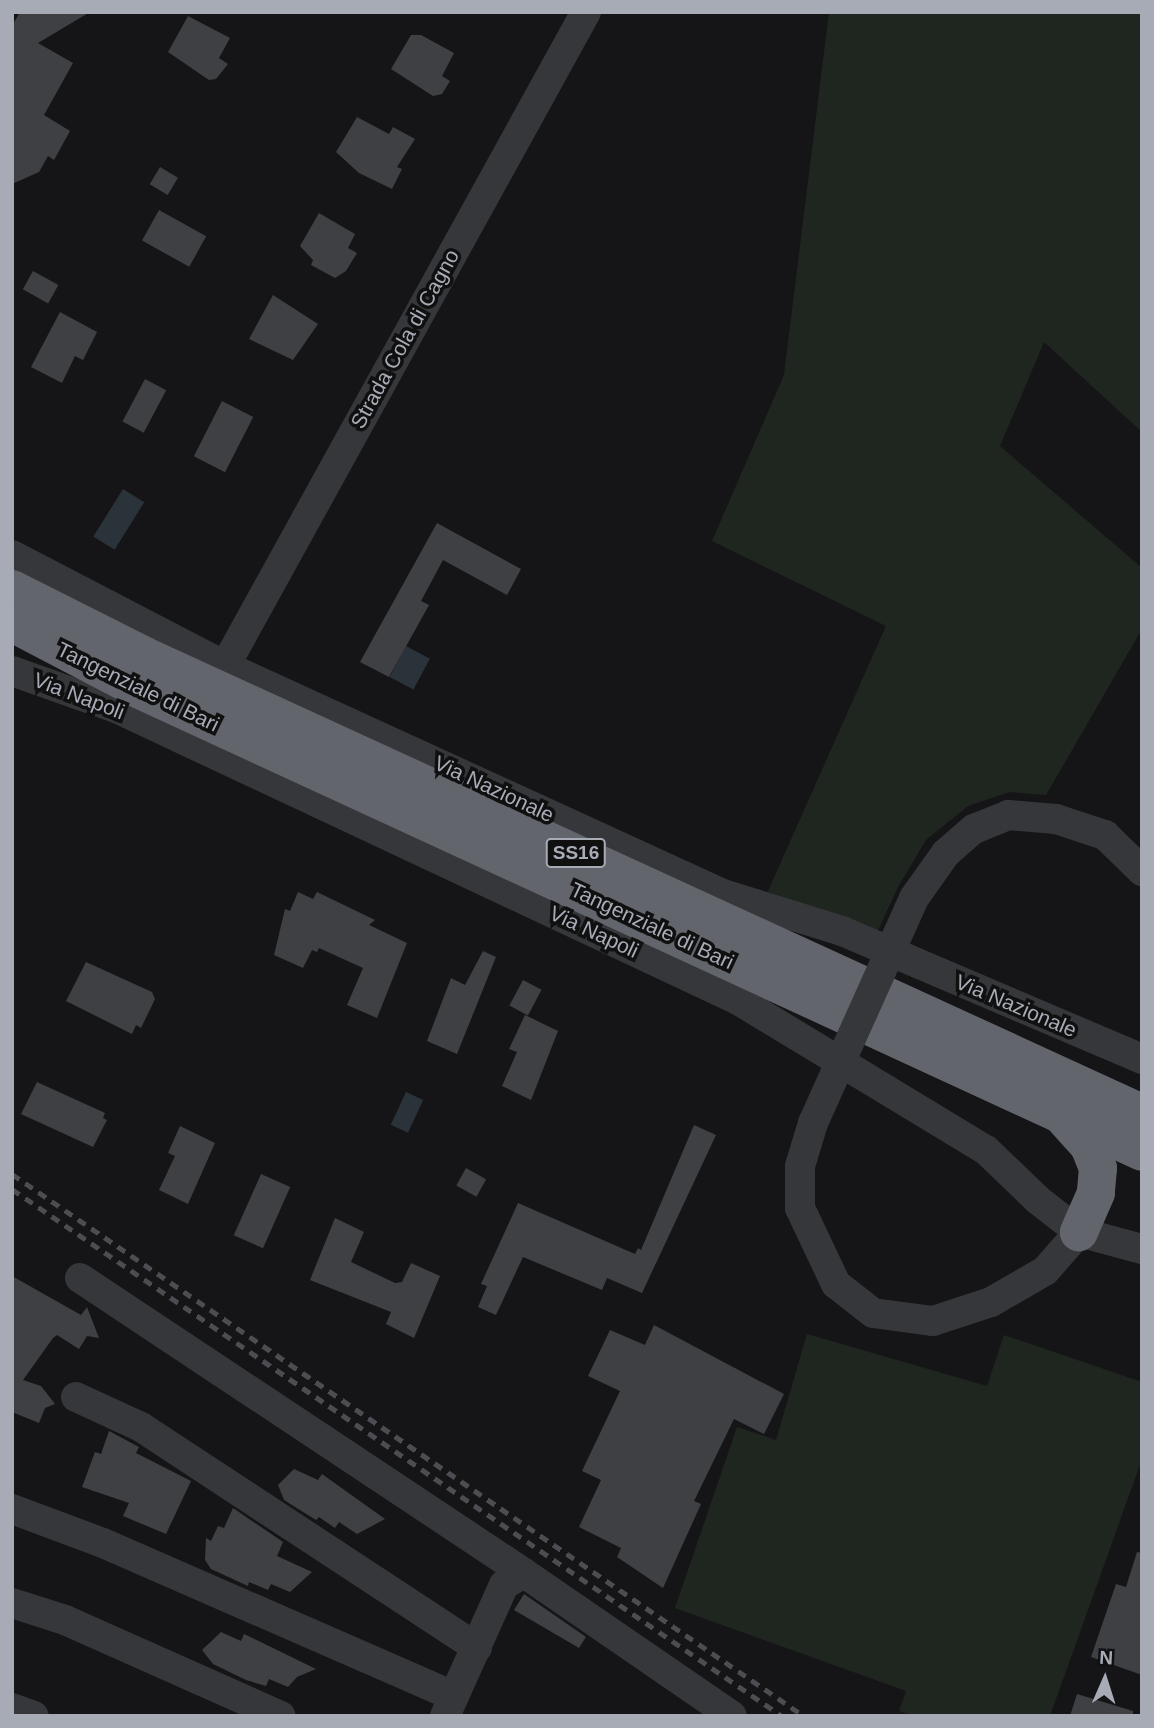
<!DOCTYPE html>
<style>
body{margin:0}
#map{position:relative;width:1154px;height:1728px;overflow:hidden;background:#151517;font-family:Helvetica,sans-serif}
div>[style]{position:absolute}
.green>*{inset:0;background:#1f2620}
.water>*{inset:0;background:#2b333a;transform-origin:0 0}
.building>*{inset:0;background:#3f4043;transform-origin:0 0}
.minor>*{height:30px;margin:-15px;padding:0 15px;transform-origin:15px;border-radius:15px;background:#36373b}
.highway>*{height:38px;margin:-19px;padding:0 19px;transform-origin:19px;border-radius:19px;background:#62656c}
.rail>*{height:5px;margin-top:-2.5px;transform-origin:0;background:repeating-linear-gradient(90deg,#4b4d52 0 9px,transparent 0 16px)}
.minor-bridge>*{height:30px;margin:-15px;padding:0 15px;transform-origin:15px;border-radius:15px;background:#36373b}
span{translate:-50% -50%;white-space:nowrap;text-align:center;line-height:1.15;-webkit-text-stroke:7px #101011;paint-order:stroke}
.shield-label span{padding:2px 5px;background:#101011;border:2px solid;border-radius:5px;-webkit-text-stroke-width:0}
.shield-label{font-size:19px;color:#a7abb6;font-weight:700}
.street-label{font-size:21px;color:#a7abb6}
.frame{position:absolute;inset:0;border:14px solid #a7abb6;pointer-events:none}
.north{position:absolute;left:1070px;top:1644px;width:70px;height:70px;-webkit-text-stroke:5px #101011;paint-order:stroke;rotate:3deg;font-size:19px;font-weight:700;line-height:28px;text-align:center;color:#a7abb6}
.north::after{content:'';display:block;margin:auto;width:24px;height:32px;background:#a7abb6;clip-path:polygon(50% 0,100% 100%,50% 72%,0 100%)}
</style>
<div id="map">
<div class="green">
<i style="clip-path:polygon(829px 12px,1142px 12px,1142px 432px,1044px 342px,1000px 446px,1142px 568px,1142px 629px,1046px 795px,1009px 792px,968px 806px,926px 840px,898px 887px,868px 952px,761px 907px,886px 626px,712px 541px,784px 375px)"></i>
<i style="clip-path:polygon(807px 1334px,987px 1386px,1004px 1335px,1142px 1382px,1142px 1459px,1050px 1716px,915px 1716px,899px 1711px,906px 1691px,675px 1608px,737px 1427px,776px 1440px)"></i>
</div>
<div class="water">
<i style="left:123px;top:489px;width:25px;height:56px;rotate:32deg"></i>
<i style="left:406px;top:646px;width:27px;height:35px;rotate:28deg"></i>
<i style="left:406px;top:1092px;width:19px;height:36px;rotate:25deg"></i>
</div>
<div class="building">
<i style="clip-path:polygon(20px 12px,90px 12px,38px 43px,73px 63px,44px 115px,70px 131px,54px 160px,48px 156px,39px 172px,12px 184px,12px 26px)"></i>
<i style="clip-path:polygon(188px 16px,230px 38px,219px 58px,228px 64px,216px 79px,209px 80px,168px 52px)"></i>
<i style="clip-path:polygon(411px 35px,421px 35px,454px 53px,442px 76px,450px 81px,442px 94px,433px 96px,391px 69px)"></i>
<i style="clip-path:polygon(357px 117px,389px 134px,393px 127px,415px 139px,397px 167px,402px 169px,392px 189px,359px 173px,336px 152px)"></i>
<i style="left:160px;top:167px;width:21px;height:20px;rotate:31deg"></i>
<i style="left:159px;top:210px;width:54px;height:35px;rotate:29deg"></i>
<i style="clip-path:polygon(319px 213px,355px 234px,348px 248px,357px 253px,346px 271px,335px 278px,311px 265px,313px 260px,300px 246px)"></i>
<i style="left:33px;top:271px;width:29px;height:21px;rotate:29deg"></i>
<i style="clip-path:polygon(273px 295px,318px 324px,293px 360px,249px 339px)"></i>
<i style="clip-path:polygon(60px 312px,97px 332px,83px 360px,75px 356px,62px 383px,31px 367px)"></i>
<i style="left:145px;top:379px;width:24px;height:48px;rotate:28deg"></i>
<i style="left:222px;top:401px;width:35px;height:62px;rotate:27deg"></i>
<i style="clip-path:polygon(437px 523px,521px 569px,507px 595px,443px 560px,421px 601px,429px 605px,389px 677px,360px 662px)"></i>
<i style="clip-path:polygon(298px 892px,313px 899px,317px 892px,375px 920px,369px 925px,407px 943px,377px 1018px,347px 1005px,363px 968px,319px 948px,317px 952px,312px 950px,303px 968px,274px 955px,285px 909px,290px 911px)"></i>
<i style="clip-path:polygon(483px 951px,496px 957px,457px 1054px,427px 1041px,451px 978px,465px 985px)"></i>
<i style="clip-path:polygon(86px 962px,152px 992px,155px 999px,141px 1028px,136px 1025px,132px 1034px,66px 1001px)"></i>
<i style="left:523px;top:980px;width:21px;height:29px;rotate:28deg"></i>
<i style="clip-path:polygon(525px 1015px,558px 1031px,531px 1100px,502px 1086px,517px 1052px,509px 1049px)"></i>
<i style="clip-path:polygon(37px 1082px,105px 1113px,103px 1118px,107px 1120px,93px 1147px,21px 1114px)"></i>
<i style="clip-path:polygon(694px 1125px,716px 1135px,642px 1293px,607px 1278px,602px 1290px,523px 1257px,496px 1315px,478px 1307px,487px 1286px,481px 1284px,518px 1203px,635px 1254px,638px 1248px,641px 1250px)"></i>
<i style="clip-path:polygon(180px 1126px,215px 1143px,188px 1204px,159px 1190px,175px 1156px,168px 1153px)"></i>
<i style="left:466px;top:1168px;width:23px;height:20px;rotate:29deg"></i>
<i style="left:261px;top:1174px;width:32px;height:67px;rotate:24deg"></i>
<i style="clip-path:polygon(335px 1218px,364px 1232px,351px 1262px,395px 1283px,402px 1282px,411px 1263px,440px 1276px,414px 1338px,386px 1324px,391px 1312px,310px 1280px)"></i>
<i style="clip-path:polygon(12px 1276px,81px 1315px,87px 1307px,99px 1338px,87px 1336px,79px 1349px,57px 1335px,53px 1338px,23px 1380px,41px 1386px,55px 1404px,45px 1408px,39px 1423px,12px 1412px)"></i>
<i style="clip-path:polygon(654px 1325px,784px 1394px,764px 1434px,734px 1419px,694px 1501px,701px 1504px,663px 1588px,617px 1557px,621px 1548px,579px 1527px,601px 1480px,582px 1471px,620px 1391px,588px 1376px,610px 1330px,645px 1345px)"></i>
<i style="clip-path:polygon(109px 1431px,139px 1447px,136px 1453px,191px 1481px,166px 1534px,123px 1516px,129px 1503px,82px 1487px,95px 1452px,101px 1454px)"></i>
<i style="clip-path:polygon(294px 1469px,318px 1480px,322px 1474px,385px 1519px,357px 1534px,339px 1522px,335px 1528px,319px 1517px,316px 1520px,284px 1500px,278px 1485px)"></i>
<i style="clip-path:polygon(233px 1508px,283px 1542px,277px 1556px,312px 1572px,290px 1592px,271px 1584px,268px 1590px,249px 1582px,248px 1586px,211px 1569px,205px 1560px,206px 1538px,211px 1541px,218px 1526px,224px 1528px)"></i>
<i style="clip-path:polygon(1137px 1552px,1142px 1553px,1142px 1675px,1091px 1657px,1116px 1584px,1126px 1587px)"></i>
<i style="clip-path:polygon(524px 1594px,586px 1637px,579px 1648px,514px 1610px)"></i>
<i style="clip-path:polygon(221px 1632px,241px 1641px,244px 1634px,316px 1669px,297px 1677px,288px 1687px,269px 1679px,266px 1686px,246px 1680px,213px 1664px,202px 1650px)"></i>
<i style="clip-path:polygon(1077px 1694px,1133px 1711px,1133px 1716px,1070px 1716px)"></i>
</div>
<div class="minor">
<i style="left:12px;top:555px;width:240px;rotate:27.5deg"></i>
<i style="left:225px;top:666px;width:548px;rotate:24.6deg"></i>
<i style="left:723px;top:894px;width:125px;rotate:17.3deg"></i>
<i style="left:842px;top:931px;width:326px;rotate:23.1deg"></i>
<i style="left:225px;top:666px;width:747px;rotate:-61.1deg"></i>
<i style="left:12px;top:671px;width:110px;rotate:19.6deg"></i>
<i style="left:116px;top:708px;width:687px;rotate:25.15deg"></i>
<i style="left:738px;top:1000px;width:290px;rotate:31.2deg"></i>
<i style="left:986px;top:1150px;width:72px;rotate:43.9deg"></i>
<i style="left:1038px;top:1200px;width:52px;rotate:38deg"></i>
<i style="left:1079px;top:1232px;width:65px;rotate:15.1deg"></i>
<i style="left:914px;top:898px;width:55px;rotate:-54.6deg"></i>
<i style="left:946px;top:853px;width:37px;rotate:-41deg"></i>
<i style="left:974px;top:829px;width:37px;rotate:-22deg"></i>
<i style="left:1008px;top:815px;width:48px;rotate:4.8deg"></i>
<i style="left:1056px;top:819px;width:52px;rotate:18.1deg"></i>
<i style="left:1105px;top:835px;width:52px;rotate:44.2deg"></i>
<i style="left:813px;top:1123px;width:45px;rotate:106.8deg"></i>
<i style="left:800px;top:1166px;width:42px;rotate:90deg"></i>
<i style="left:800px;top:1208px;width:84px;rotate:64.7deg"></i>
<i style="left:836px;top:1284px;width:47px;rotate:38.1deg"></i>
<i style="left:873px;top:1313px;width:61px;rotate:7.6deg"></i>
<i style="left:933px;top:1321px;width:61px;rotate:-18.1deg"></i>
<i style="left:991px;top:1302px;width:62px;rotate:-29.9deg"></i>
<i style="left:1045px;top:1271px;width:52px;rotate:-48.9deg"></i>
<i style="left:80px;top:1278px;width:533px;rotate:33.6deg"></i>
<i style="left:76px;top:1397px;width:72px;rotate:24.8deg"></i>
<i style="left:141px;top:1427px;width:402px;rotate:33.3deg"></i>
<i style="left:12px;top:1509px;width:97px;rotate:20.5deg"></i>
<i style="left:103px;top:1543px;width:383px;rotate:23.6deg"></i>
<i style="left:12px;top:1603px;width:56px;rotate:17.8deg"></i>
<i style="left:65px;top:1620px;width:236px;rotate:24deg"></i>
<i style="left:12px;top:1708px;width:23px;rotate:20deg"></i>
<i style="left:445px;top:1716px;width:144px;rotate:-65.8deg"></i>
<i style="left:504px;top:1585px;width:23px;rotate:-31deg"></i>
<i style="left:524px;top:1573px;width:252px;rotate:34.5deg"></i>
</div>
<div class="highway">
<i style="left:12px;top:589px;width:149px;rotate:26.7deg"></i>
<i style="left:145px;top:656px;width:1097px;rotate:24.63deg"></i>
<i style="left:12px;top:623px;width:144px;rotate:27.6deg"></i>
<i style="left:140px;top:690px;width:1103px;rotate:24.75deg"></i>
<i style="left:1064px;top:1118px;width:38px;rotate:48deg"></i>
<i style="left:1089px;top:1146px;width:24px;rotate:68deg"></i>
<i style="left:1098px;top:1168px;width:25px;rotate:95deg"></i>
<i style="left:1096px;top:1193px;width:43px;rotate:113.6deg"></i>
</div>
<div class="rail">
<i style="left:12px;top:1174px;width:960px;rotate:34.39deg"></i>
<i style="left:12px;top:1189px;width:933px;rotate:34.39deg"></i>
</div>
<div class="minor-bridge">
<i style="left:813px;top:1123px;width:247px;rotate:-65.8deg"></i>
</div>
<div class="shield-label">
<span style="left:576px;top:853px">SS16</span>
</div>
<div class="street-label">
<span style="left:405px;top:339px;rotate:-61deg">Strada Cola di Cagno</span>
<span style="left:138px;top:687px;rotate:26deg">Tangenziale di Bari</span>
<span style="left:79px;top:696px;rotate:21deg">Via Napoli</span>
<span style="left:494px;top:789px;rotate:25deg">Via Nazionale</span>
<span style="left:652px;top:926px;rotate:25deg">Tangenziale di Bari</span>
<span style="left:594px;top:932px;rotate:25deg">Via Napoli</span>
<span style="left:1016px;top:1006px;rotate:23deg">Via Nazionale</span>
</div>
<div class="frame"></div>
<div class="north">N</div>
</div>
